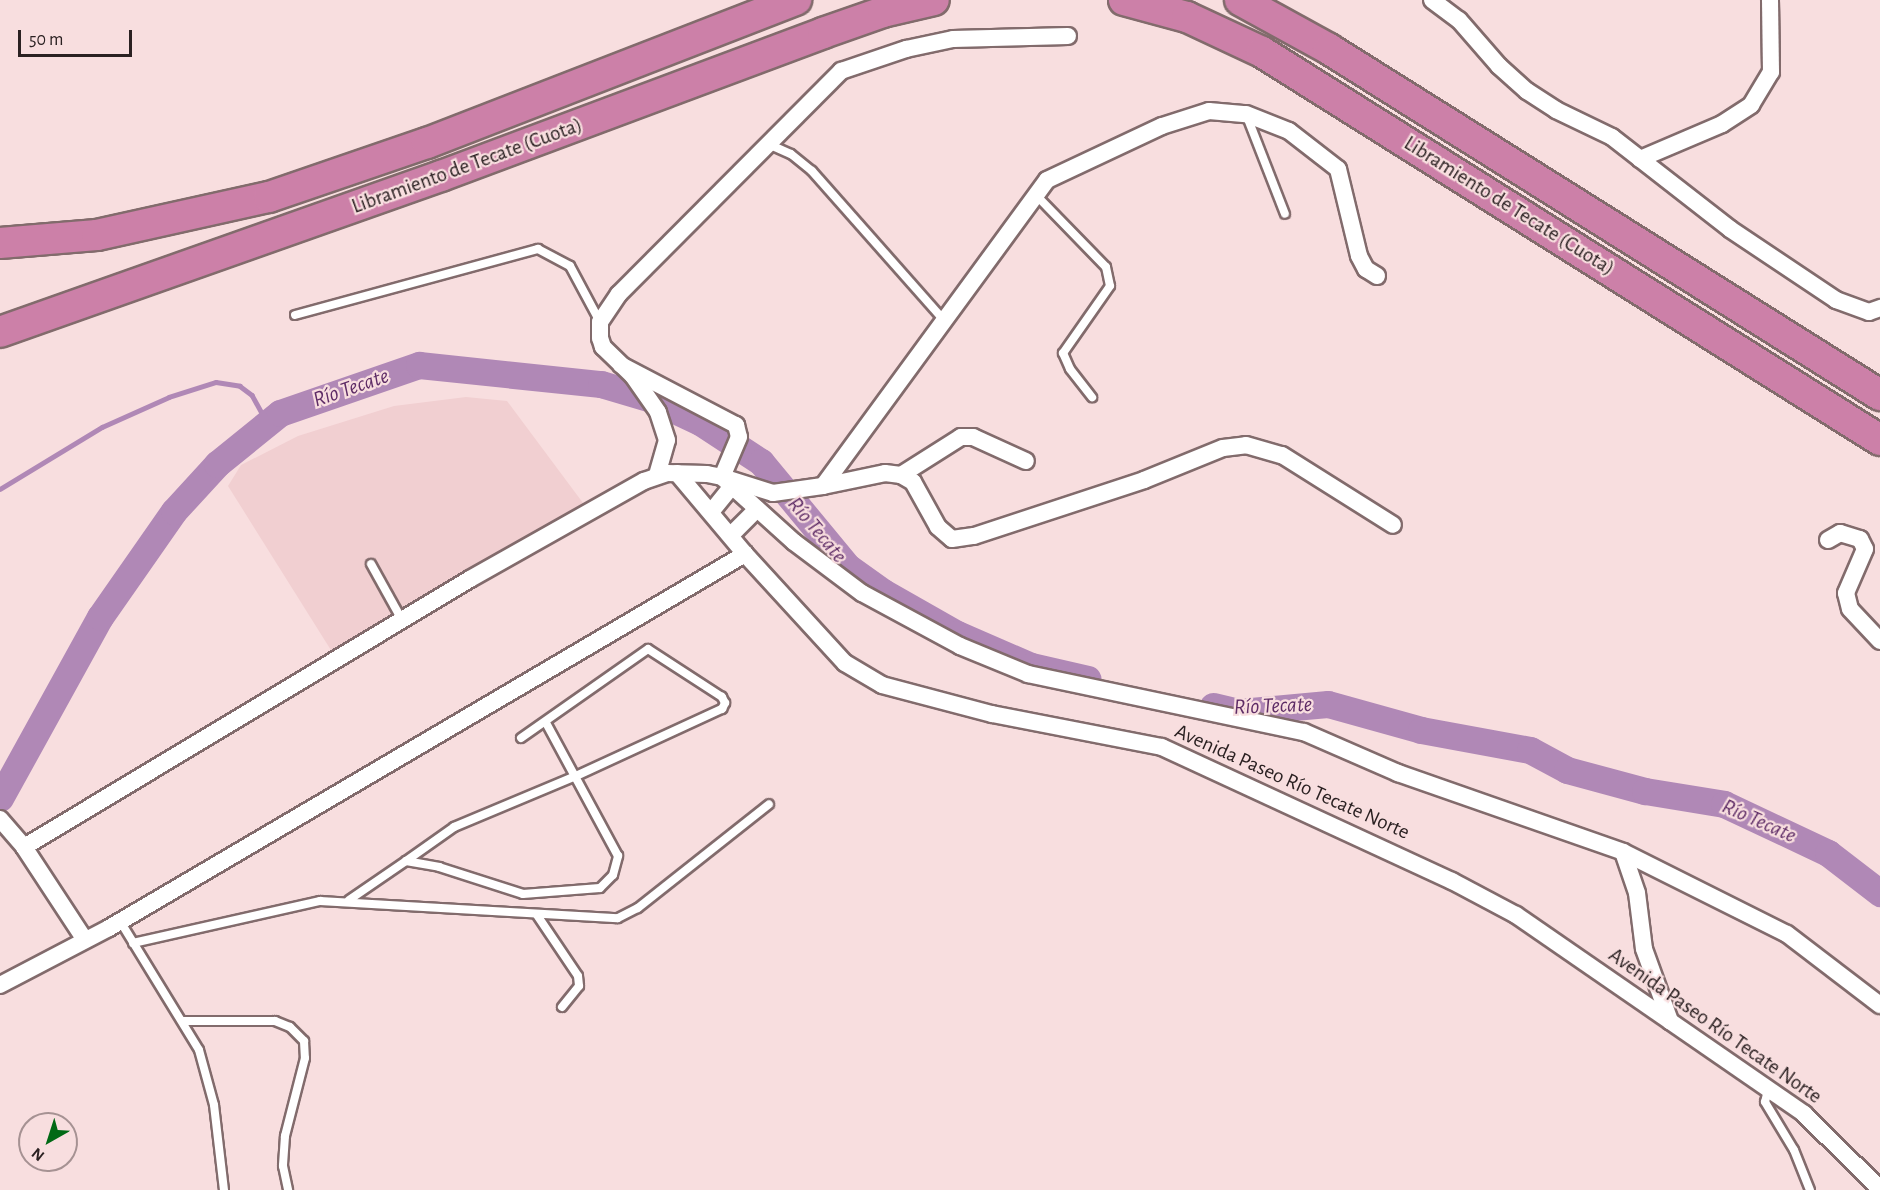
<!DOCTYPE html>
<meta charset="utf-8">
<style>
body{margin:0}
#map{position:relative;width:1880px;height:1190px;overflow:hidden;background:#f8dedf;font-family:"Alegreya Sans",sans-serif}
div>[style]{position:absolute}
.built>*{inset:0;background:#f1cfd1}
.stream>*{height:4.5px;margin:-2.25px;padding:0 2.25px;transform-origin:2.25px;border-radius:2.25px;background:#b088b6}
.river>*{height:27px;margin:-13.5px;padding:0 13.5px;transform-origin:13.5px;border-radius:13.5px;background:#b088b6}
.roads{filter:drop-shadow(2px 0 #826b6c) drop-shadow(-2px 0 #826b6c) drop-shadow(0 2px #826b6c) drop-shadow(0 -2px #826b6c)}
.service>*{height:8px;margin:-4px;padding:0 4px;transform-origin:4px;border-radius:4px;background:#fff}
.minor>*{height:16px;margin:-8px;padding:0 8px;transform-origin:8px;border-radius:8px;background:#fff}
.motorway>*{height:30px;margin:-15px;padding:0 15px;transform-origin:15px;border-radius:15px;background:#cc80a8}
span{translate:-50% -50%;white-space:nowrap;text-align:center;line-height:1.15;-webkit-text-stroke:4.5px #f8dedf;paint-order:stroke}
.street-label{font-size:21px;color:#2b2122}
.water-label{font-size:22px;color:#5e2c66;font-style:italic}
.north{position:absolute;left:18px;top:1112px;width:60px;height:60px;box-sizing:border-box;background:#f8dedf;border:2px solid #a69293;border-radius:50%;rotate:219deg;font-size:16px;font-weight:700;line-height:24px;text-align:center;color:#2b2122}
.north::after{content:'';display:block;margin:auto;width:21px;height:27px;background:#016915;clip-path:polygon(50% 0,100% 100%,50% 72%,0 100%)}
.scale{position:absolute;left:18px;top:30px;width:114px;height:27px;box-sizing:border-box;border:3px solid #2b2122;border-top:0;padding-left:8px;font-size:18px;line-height:21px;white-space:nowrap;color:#2b2122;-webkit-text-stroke:4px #f8dedf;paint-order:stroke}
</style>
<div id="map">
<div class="built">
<i style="clip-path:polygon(466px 397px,507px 401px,586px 507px,334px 655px,228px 486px,241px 465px,298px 436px,394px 406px)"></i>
</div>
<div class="stream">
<i style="left:0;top:489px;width:119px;rotate:-31.3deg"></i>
<i style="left:102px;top:427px;width:73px;rotate:-24.1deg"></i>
<i style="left:169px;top:397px;width:49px;rotate:-17.7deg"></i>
<i style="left:216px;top:382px;width:24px;rotate:9deg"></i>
<i style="left:240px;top:386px;width:15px;rotate:37deg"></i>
<i style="left:252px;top:395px;width:29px;rotate:61deg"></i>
</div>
<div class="river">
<i style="left:1213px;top:706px;width:28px;rotate:13deg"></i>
<i style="left:1240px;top:712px;width:88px;rotate:-5.2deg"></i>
<i style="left:1328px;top:704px;width:97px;rotate:15.6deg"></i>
<i style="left:1421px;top:730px;width:111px;rotate:10.4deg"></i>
<i style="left:1530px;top:750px;width:42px;rotate:28.4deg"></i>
<i style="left:1567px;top:770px;width:81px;rotate:15.1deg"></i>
<i style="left:1645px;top:791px;width:80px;rotate:9.3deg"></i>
<i style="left:1724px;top:804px;width:115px;rotate:25.2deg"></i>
<i style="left:1828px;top:853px;width:66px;rotate:37.6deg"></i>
<i style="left:0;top:798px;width:207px;rotate:-61.1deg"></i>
<i style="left:100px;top:617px;width:129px;rotate:-55.1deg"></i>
<i style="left:174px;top:511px;width:64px;rotate:-47.5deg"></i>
<i style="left:217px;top:464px;width:81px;rotate:-39deg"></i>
<i style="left:280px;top:413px;width:147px;rotate:-19.1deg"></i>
<i style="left:419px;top:365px;width:183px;rotate:6deg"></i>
<i style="left:601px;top:384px;width:52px;rotate:16.7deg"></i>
<i style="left:651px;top:399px;width:54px;rotate:25.1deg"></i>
<i style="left:700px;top:422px;width:73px;rotate:33.3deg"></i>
<i style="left:761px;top:462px;width:136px;rotate:50.4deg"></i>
<i style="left:848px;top:567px;width:43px;rotate:35.5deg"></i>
<i style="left:883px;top:592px;width:85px;rotate:29.6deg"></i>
<i style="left:957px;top:634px;width:81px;rotate:23.4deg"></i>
<i style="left:1031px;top:666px;width:58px;rotate:12.8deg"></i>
</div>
<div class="roads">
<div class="service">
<i style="left:1246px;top:114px;width:107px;rotate:68.7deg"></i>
<i style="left:766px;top:143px;width:27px;rotate:24deg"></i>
<i style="left:791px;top:154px;width:27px;rotate:39deg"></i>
<i style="left:812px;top:171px;width:198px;rotate:48.5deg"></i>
<i style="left:1034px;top:193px;width:103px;rotate:45.8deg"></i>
<i style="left:1106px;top:267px;width:19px;rotate:78deg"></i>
<i style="left:1110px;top:286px;width:82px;rotate:125deg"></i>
<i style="left:1063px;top:353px;width:17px;rotate:66deg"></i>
<i style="left:1070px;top:369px;width:36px;rotate:52deg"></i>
<i style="left:295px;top:315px;width:252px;rotate:-15.2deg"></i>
<i style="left:538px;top:249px;width:36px;rotate:28deg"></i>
<i style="left:570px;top:266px;width:64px;rotate:61.8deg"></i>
<i style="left:371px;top:564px;width:64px;rotate:61deg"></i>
<i style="left:406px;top:861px;width:59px;rotate:-35.3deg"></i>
<i style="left:454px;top:827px;width:132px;rotate:-22.7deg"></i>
<i style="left:576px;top:776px;width:161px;rotate:-24.7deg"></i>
<i style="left:722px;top:709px;width:7px;rotate:-63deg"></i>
<i style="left:725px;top:703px;width:7px;rotate:-117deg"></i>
<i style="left:722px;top:697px;width:88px;rotate:-147deg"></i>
<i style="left:648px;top:649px;width:155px;rotate:145deg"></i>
<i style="left:349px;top:900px;width:69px;rotate:-34.4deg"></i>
<i style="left:406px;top:861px;width:34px;rotate:10deg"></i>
<i style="left:439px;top:867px;width:88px;rotate:17.8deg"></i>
<i style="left:523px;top:894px;width:77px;rotate:-4.5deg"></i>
<i style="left:600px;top:888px;width:18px;rotate:-45deg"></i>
<i style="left:613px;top:875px;width:20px;rotate:-75deg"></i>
<i style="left:618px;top:856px;width:151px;rotate:-118.4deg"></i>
<i style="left:537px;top:915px;width:73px;rotate:56.1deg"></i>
<i style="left:578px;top:976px;width:10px;rotate:84deg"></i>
<i style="left:579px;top:986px;width:27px;rotate:129deg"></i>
<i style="left:120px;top:921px;width:151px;rotate:58.5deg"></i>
<i style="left:199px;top:1050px;width:57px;rotate:74.7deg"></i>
<i style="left:214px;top:1105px;width:86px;rotate:83.3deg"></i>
<i style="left:133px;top:943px;width:192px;rotate:-12.7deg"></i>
<i style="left:320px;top:901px;width:298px;rotate:3.3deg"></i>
<i style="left:618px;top:918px;width:22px;rotate:-27deg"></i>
<i style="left:638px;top:908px;width:167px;rotate:-38.4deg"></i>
<i style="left:183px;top:1021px;width:92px"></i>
<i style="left:275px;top:1021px;width:16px;rotate:22deg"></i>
<i style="left:290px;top:1027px;width:20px;rotate:45deg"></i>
<i style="left:304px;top:1041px;width:17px;rotate:87deg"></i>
<i style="left:305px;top:1058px;width:81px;rotate:104.4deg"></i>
<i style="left:285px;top:1136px;width:30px;rotate:94deg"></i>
<i style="left:283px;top:1166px;width:25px;rotate:78deg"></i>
<i style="left:1768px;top:1090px;width:12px;rotate:104deg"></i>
<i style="left:1765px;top:1102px;width:56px;rotate:58.9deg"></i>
<i style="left:1794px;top:1150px;width:43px;rotate:68.2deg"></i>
</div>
<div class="minor">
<i style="left:1432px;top:0;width:34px;rotate:37deg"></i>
<i style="left:1459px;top:20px;width:61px;rotate:49deg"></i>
<i style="left:1499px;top:66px;width:38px;rotate:42deg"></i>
<i style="left:1527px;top:91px;width:35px;rotate:33deg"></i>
<i style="left:1556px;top:110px;width:62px;rotate:25.7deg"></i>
<i style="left:1612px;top:137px;width:150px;rotate:37.9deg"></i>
<i style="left:1730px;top:229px;width:128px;rotate:33.8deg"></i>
<i style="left:1836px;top:300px;width:35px;rotate:20deg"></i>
<i style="left:1869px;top:312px;width:12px;rotate:-20deg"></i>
<i style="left:1640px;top:159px;width:89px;rotate:-23.1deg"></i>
<i style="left:1722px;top:124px;width:35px;rotate:-33deg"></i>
<i style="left:1751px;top:105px;width:39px;rotate:-59deg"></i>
<i style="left:1771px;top:72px;width:72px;rotate:-90.8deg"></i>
<i style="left:621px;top:365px;width:130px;rotate:27.6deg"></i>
<i style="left:736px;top:425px;width:12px;rotate:76deg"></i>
<i style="left:739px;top:437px;width:43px;rotate:113deg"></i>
<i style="left:722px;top:477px;width:53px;rotate:17.4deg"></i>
<i style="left:773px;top:493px;width:50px;rotate:-8deg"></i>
<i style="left:823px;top:486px;width:379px;rotate:-53.8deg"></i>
<i style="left:1047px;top:180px;width:127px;rotate:-25.2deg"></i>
<i style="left:1162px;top:126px;width:49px;rotate:-17.7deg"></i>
<i style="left:1209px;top:111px;width:37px;rotate:5deg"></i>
<i style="left:1246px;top:114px;width:46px;rotate:21.6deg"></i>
<i style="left:1289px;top:131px;width:62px;rotate:37.8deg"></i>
<i style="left:1338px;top:169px;width:89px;rotate:76.4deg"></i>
<i style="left:1359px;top:256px;width:15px;rotate:62deg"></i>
<i style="left:1366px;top:269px;width:13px;rotate:32deg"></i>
<i style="left:677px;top:473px;width:106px;rotate:50deg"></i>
<i style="left:745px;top:554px;width:148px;rotate:47.5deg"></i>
<i style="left:845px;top:663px;width:43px;rotate:30.7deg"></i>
<i style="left:882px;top:685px;width:114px;rotate:14.8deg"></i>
<i style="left:992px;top:714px;width:173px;rotate:11deg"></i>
<i style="left:1162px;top:747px;width:319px;rotate:24.8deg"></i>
<i style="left:1452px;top:881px;width:72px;rotate:28deg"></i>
<i style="left:1516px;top:915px;width:350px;rotate:34.6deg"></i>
<i style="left:1804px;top:1114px;width:107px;rotate:44.6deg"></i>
<i style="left:657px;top:475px;width:36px;rotate:-74deg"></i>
<i style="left:667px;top:440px;width:29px;rotate:-108deg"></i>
<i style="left:658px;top:412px;width:44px;rotate:-124.8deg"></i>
<i style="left:633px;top:376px;width:42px;rotate:-136deg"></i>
<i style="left:603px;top:347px;width:9px;rotate:-108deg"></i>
<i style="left:600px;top:338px;width:16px;rotate:-90deg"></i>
<i style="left:600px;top:322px;width:34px;rotate:-56deg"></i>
<i style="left:619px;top:294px;width:315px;rotate:-45.1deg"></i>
<i style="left:841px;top:71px;width:69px;rotate:-18.7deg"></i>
<i style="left:906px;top:49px;width:48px;rotate:-12deg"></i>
<i style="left:953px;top:39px;width:115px;rotate:-1.5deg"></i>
<i style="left:901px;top:475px;width:71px;rotate:-32.3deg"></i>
<i style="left:961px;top:437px;width:12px"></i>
<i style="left:973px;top:437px;width:58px;rotate:24.4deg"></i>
<i style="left:823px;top:486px;width:63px;rotate:-11.8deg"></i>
<i style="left:885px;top:473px;width:16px;rotate:7deg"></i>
<i style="left:901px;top:475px;width:14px;rotate:30deg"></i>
<i style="left:913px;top:482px;width:51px;rotate:60.9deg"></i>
<i style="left:938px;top:527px;width:18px;rotate:41deg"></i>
<i style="left:952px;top:539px;width:22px;rotate:-8deg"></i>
<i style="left:974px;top:536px;width:179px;rotate:-18.2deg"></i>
<i style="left:1144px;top:480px;width:85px;rotate:-22.1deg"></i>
<i style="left:1223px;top:448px;width:23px;rotate:-7deg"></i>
<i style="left:1246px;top:445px;width:37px;rotate:16deg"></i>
<i style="left:1282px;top:455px;width:131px;rotate:32.2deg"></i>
<i style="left:711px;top:512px;width:33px;rotate:-51deg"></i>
<i style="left:731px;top:535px;width:37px;rotate:-45deg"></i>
<i style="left:1828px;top:540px;width:14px;rotate:-30deg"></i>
<i style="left:1840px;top:533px;width:21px;rotate:17deg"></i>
<i style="left:1860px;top:539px;width:11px;rotate:63deg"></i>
<i style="left:1865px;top:549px;width:48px;rotate:113.4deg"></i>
<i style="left:1846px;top:593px;width:16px;rotate:76deg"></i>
<i style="left:1850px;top:609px;width:44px;rotate:46.8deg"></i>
<i style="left:0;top:819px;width:37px;rotate:49deg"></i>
<i style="left:24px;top:847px;width:111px;rotate:56.7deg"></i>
<i style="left:24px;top:847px;width:520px;rotate:-31deg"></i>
<i style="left:470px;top:579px;width:200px;rotate:-29.4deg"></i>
<i style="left:644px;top:481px;width:24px;rotate:-19deg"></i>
<i style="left:667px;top:473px;width:40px;rotate:1.4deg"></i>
<i style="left:707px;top:474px;width:15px;rotate:11deg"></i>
<i style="left:722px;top:477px;width:97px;rotate:42.1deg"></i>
<i style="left:794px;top:542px;width:85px;rotate:36.9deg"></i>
<i style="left:862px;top:593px;width:111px;rotate:28.4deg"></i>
<i style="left:960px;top:646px;width:74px;rotate:22.4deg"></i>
<i style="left:1028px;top:674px;width:282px;rotate:11.9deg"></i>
<i style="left:1304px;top:732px;width:103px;rotate:23.6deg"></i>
<i style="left:1398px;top:773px;width:238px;rotate:19.3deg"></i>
<i style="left:1623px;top:852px;width:183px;rotate:26.6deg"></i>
<i style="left:1787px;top:934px;width:117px;rotate:37.4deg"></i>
<i style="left:1623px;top:852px;width:43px;rotate:71.1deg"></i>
<i style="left:1637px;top:893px;width:56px;rotate:82.9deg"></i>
<i style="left:1644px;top:949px;width:77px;rotate:70.1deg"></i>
<i style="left:0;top:985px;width:123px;rotate:-27.6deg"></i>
<i style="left:109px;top:928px;width:738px;rotate:-30.46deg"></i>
</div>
<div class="motorway">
<i style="left:1124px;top:0;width:65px;rotate:15.1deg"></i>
<i style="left:1187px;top:17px;width:83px;rotate:25deg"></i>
<i style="left:1262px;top:52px;width:730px;rotate:32.12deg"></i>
<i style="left:1240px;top:0;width:102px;rotate:28.8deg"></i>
<i style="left:1329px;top:49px;width:651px;rotate:32.13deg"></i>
<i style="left:0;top:243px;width:97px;rotate:-4.7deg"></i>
<i style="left:97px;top:235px;width:176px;rotate:-12.5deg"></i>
<i style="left:269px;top:197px;width:167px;rotate:-18.9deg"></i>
<i style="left:427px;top:143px;width:396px;rotate:-21.2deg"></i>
<i style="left:0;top:332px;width:468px;rotate:-19.5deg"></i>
<i style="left:441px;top:176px;width:408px;rotate:-20.5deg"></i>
<i style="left:823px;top:33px;width:64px;rotate:-19.3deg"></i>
<i style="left:883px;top:12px;width:52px;rotate:-13.2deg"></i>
</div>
</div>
<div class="street-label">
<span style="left:467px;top:166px;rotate:-20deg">Libramiento de Tecate (Cuota)</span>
<span style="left:1509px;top:206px;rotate:32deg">Libramiento de Tecate (Cuota)</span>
<span style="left:1292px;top:782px;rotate:24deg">Avenida Paseo Río Tecate Norte</span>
<span style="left:1715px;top:1026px;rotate:35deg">Avenida Paseo Río Tecate Norte</span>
</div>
<div class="water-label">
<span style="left:351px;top:388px;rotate:-19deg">Río Tecate</span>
<span style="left:817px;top:530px;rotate:50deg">Río Tecate</span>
<span style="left:1273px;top:706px;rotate:-2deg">Río Tecate</span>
<span style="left:1759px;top:821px;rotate:24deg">Río Tecate</span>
</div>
<div class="north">N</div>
<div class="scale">50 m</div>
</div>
